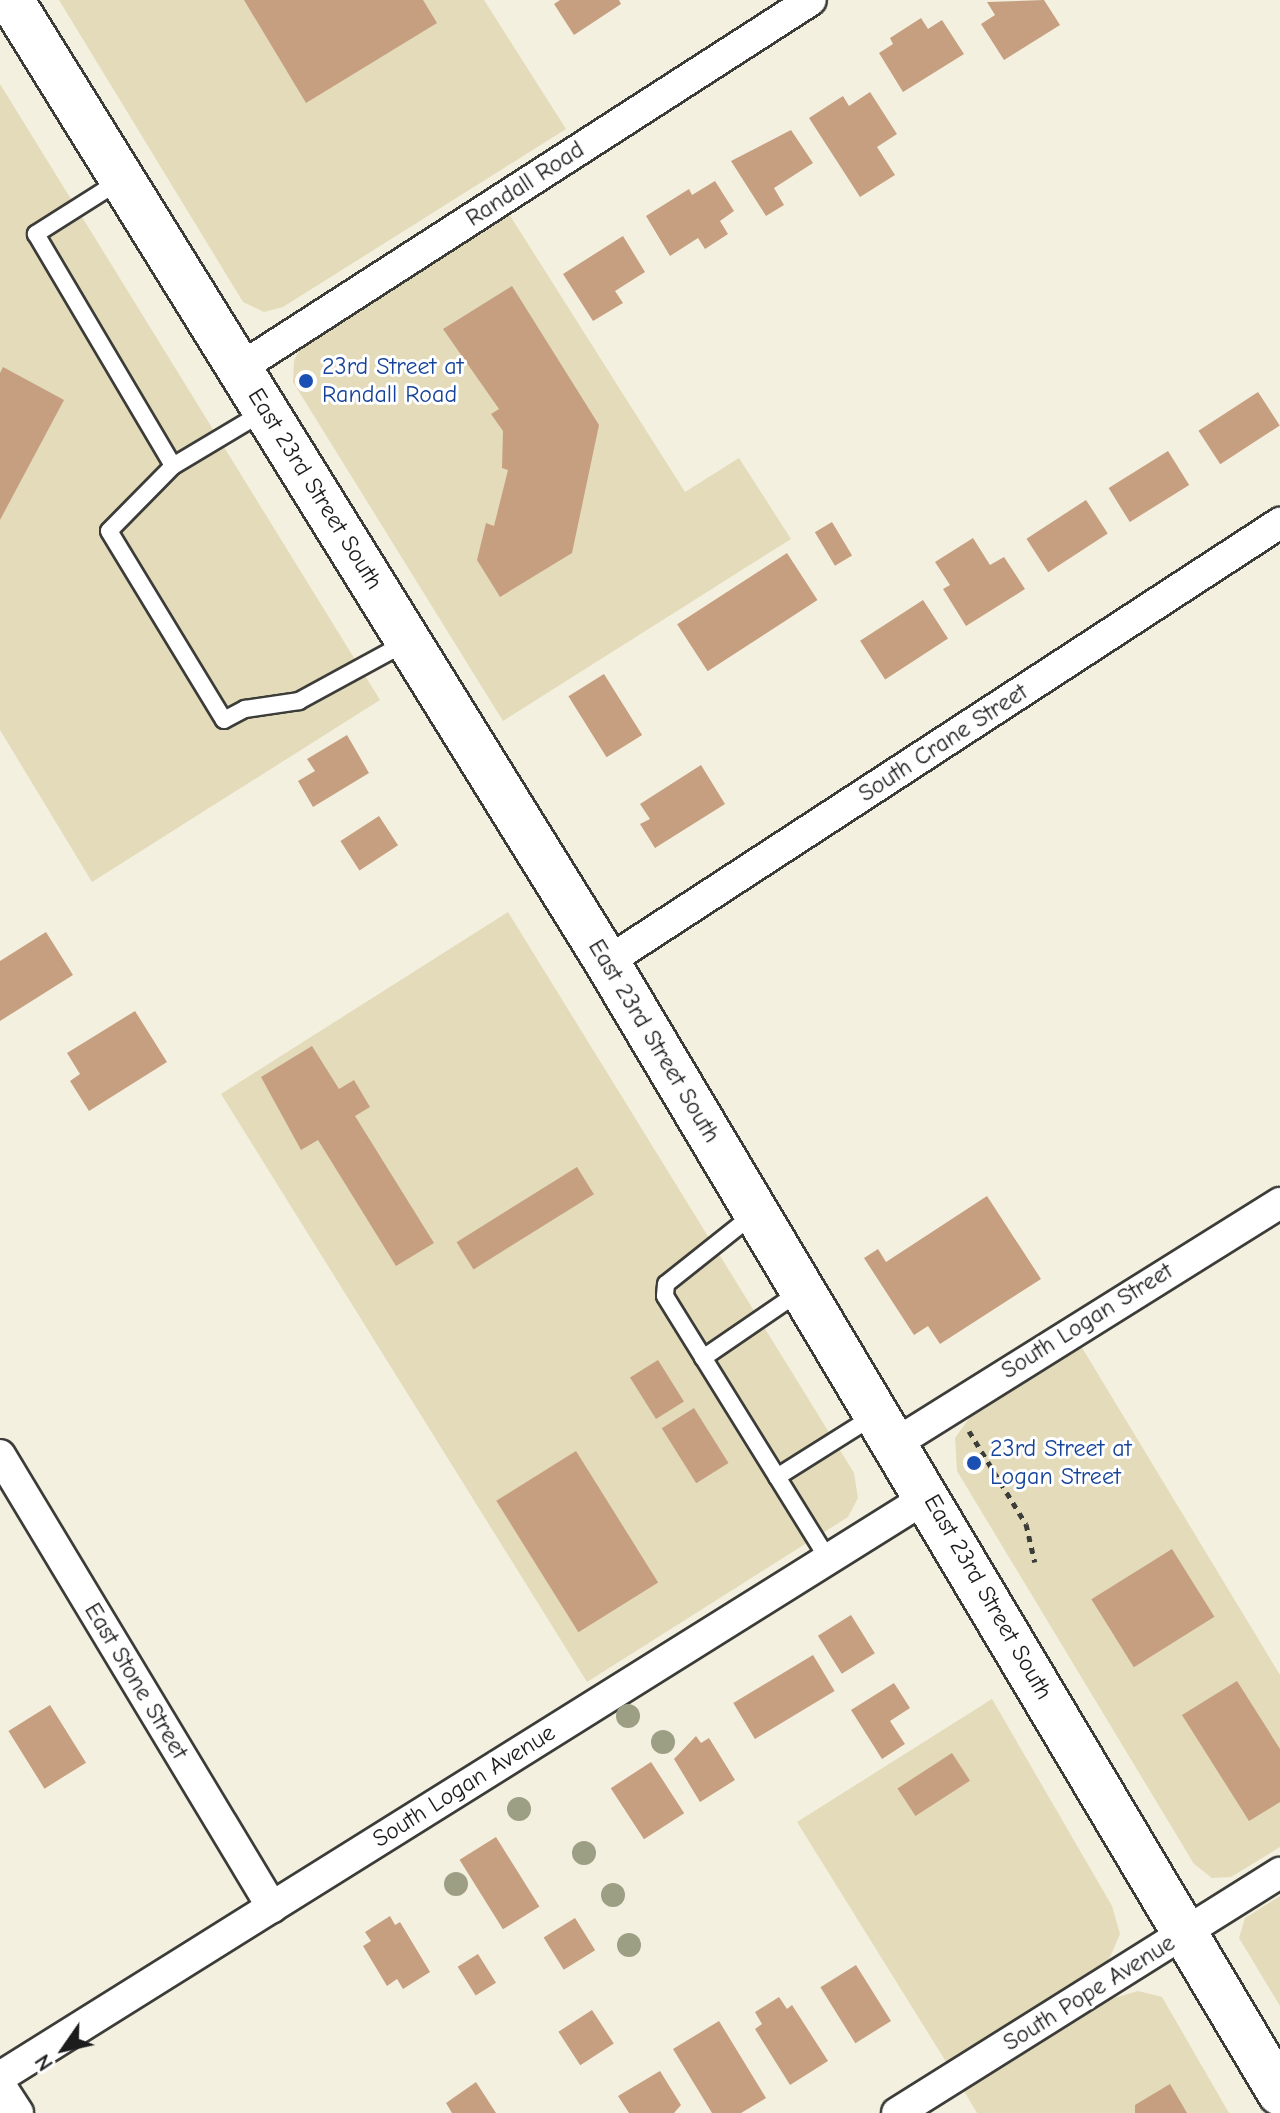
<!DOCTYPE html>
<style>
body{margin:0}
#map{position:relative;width:1280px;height:2113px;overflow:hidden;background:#f4f0df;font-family:"Comic Neue",sans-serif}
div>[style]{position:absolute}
.built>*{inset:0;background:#e3dbba}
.building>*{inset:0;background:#c69f81;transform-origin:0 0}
.path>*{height:5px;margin-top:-2.5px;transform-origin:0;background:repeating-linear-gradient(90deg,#3c3c39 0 6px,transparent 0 12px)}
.roads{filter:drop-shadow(2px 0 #3c3c39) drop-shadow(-2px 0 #3c3c39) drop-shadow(0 2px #3c3c39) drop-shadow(0 -2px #3c3c39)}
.lane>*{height:16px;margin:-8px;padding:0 8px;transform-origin:8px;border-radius:8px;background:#fff}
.street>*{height:30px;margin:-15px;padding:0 15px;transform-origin:15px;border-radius:15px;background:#fff}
.primary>*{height:44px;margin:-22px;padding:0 22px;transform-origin:22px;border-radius:22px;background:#fff}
.trees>*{width:24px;height:24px;margin:-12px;border-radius:50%;background:#9c9f83}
.dots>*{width:22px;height:22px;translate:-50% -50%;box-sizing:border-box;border:4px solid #fff;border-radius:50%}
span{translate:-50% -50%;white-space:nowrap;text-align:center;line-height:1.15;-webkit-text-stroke:6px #fff;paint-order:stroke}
.street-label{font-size:24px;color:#1c1c1c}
.transit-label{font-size:24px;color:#164399}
.left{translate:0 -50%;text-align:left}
.north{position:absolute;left:24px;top:2009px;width:80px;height:80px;-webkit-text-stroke:6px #fff;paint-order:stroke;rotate:236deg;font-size:22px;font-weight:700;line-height:32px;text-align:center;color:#1c1c1c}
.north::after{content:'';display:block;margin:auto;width:28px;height:36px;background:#1c1c1c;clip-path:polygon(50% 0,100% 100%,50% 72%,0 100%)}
</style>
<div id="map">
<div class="built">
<i style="clip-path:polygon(59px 0,484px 0,566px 129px,283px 307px,264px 312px,243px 302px)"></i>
<i style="clip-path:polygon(0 84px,380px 700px,92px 882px,0 730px)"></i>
<i style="clip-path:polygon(509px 214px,685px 492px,739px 458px,791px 539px,503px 721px,293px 382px,294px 361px,301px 346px)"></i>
<i style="clip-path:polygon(508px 912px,854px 1473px,858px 1498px,848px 1517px,587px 1682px,221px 1094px)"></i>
<i style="clip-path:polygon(1081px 1346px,1280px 1675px,1280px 1847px,1231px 1877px,1212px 1878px,1194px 1864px,957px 1471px,955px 1438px,973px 1413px)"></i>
<i style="clip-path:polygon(992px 1699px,1112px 1906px,1120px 1934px,1107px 1964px,948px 2065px,797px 1822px)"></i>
<i style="clip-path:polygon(1280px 1896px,1280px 2006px,1239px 1938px,1245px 1918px)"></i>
<i style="clip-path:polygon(1138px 1991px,1162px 1997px,1229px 2113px,977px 2113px,964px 2091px,1107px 2000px)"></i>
</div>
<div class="building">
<i style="clip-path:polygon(244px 0,423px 0,437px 23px,306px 103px)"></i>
<i style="clip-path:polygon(560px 0,619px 0,621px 4px,574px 35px,554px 4px)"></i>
<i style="clip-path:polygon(1044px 0,1060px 25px,1004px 60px,981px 24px,995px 15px,987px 2px)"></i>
<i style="clip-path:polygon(921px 18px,928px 29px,942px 20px,964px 54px,903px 92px,879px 53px,893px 44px,890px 38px)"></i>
<i style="clip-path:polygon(870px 92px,897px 134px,877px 147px,895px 175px,860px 197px,809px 118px,843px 96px,849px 106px)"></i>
<i style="clip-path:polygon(791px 130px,813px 163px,774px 188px,784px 205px,766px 216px,731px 161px)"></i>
<i style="clip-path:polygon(715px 181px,734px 211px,720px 221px,728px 234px,705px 249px,698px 238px,670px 256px,646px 216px,689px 189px,692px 195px)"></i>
<i style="clip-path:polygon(623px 236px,645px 272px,615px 291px,623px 303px,593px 321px,563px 274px)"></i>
<i style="clip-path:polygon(512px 286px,599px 425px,572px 553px,500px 597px,477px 560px,486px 523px,494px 526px,508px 470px,502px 468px,503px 431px,491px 414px,499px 409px,443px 329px)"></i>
<i style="clip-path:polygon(3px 367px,64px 400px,0 520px,0 373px)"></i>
<i style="left:1258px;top:392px;width:40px;height:71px;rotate:57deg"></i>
<i style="left:1168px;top:451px;width:40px;height:70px;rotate:58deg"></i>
<i style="left:1086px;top:500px;width:40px;height:71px;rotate:57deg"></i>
<i style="left:832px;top:522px;width:39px;height:20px;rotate:59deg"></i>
<i style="clip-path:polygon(973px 538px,990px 565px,1004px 557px,1025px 589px,966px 626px,943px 589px,950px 585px,935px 562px)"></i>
<i style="left:787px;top:553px;width:56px;height:131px;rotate:57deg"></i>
<i style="left:923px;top:600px;width:46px;height:75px;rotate:57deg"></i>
<i style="left:604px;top:674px;width:72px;height:42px;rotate:58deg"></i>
<i style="clip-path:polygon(347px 735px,369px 773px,313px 807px,298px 781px,315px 771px,307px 759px)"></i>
<i style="clip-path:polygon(701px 765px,725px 804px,655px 848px,640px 824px,650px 819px,640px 804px)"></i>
<i style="left:379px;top:816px;width:35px;height:46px;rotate:57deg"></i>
<i style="clip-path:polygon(46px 932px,73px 975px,0 1021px,0 961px)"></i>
<i style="clip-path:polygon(135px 1011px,167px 1062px,89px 1111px,70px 1081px,80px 1074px,67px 1053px)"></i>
<i style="clip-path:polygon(312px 1046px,339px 1089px,354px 1080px,370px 1107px,355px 1116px,434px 1243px,396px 1266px,318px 1140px,301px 1150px,261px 1077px)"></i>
<i style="left:577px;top:1167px;width:32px;height:142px;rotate:58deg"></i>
<i style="clip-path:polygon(987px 1196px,1041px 1279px,940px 1344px,928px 1326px,914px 1335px,864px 1258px,878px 1249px,886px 1262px)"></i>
<i style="left:658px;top:1360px;width:49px;height:33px;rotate:58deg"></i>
<i style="left:694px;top:1408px;width:65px;height:38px;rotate:58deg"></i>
<i style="left:576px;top:1451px;width:155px;height:94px;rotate:58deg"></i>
<i style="left:1172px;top:1549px;width:80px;height:95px;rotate:58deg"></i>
<i style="left:851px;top:1615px;width:45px;height:39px;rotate:58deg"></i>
<i style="left:813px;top:1655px;width:42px;height:93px;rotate:59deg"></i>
<i style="clip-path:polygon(1237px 1681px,1280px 1749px,1280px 1802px,1249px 1821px,1182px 1715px)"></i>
<i style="clip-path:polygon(894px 1683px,910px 1708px,890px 1721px,905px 1744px,882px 1759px,851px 1710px)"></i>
<i style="left:50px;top:1705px;width:68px;height:49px;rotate:58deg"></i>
<i style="clip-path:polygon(696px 1736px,701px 1743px,709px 1738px,735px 1780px,700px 1802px,674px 1759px)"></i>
<i style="left:952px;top:1753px;width:33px;height:65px;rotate:57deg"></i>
<i style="left:651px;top:1762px;width:61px;height:48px;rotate:57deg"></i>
<i style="left:496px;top:1837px;width:82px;height:43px;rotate:58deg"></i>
<i style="clip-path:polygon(390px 1916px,395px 1925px,400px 1922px,430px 1972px,403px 1989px,397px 1979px,387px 1986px,363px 1946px,371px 1941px,365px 1932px)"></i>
<i style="left:575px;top:1918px;width:38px;height:37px;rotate:58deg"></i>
<i style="left:478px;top:1954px;width:34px;height:24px;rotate:58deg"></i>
<i style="left:856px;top:1965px;width:66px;height:42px;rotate:58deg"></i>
<i style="clip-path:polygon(779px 1997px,787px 2009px,792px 2005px,828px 2061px,790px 2085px,755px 2029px,762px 2024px,755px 2012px)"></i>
<i style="left:592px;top:2010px;width:40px;height:40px;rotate:57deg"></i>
<i style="clip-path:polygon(719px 2021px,766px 2098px,741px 2113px,712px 2113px,673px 2049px)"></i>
<i style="clip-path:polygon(660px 2071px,681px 2105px,674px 2113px,629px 2113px,618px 2096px)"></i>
<i style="clip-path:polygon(476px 2082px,496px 2113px,452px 2113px,446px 2103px)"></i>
<i style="clip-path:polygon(1170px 2084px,1187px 2113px,1135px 2113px,1135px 2105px)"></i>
</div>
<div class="path">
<i style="left:969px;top:1431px;width:109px;rotate:58.5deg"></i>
<i style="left:1026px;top:1524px;width:39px;rotate:77deg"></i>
</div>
<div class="roads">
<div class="lane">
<i style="left:121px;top:180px;width:101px;rotate:147.6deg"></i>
<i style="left:36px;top:234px;width:269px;rotate:59.4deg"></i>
<i style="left:265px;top:411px;width:107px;rotate:149.1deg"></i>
<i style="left:173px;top:466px;width:91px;rotate:134.6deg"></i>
<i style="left:109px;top:531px;width:221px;rotate:58.7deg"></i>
<i style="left:224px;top:720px;width:24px;rotate:-28deg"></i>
<i style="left:245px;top:709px;width:55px;rotate:-8.4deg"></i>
<i style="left:299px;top:701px;width:123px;rotate:-28.6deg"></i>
<i style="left:754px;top:1214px;width:112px;rotate:141.5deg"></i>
<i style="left:666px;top:1284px;width:12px;rotate:95deg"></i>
<i style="left:665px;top:1296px;width:309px;rotate:58.2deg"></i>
<i style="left:703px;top:1358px;width:119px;rotate:-34.4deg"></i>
<i style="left:777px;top:1477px;width:115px;rotate:-32.2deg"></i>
</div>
<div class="street">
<i style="left:240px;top:368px;width:679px;rotate:-32.8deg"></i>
<i style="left:607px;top:962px;width:804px;rotate:-33.12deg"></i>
<i style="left:896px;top:1443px;width:453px;rotate:-32deg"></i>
<i style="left:0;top:1455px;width:528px;rotate:58.96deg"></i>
<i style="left:0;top:2077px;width:1096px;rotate:-32.02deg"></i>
<i style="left:0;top:2085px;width:33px;rotate:57deg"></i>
<i style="left:897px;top:2113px;width:452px;rotate:-32.1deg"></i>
</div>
<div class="primary">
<i style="left:11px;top:0;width:1132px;rotate:58.22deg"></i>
<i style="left:607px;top:962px;width:1316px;rotate:59.25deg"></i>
</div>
</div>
<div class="trees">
<i style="left:628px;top:1716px"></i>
<i style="left:663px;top:1742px"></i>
<i style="left:519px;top:1809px"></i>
<i style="left:584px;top:1853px"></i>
<i style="left:456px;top:1884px"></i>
<i style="left:613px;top:1895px"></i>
<i style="left:629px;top:1945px"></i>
</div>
<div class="dots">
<i style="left:306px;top:381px;background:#1a4fb4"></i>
<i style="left:974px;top:1463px;background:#1a4fb4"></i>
</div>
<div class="street-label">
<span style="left:525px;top:184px;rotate:-33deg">Randall Road</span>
<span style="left:315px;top:489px;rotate:58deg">East 23rd Street South</span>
<span style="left:943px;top:743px;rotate:-33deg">South Crane Street</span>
<span style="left:654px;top:1041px;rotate:59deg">East 23rd Street South</span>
<span style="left:1087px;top:1321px;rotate:-32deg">South Logan Street</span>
<span style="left:988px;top:1597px;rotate:60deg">East 23rd Street South</span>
<span style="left:136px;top:1681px;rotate:59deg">East Stone Street</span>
<span style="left:464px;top:1786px;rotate:-32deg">South Logan Avenue</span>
<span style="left:1089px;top:1993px;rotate:-32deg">South Pope Avenue</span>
</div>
<div class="transit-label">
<span class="left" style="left:322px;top:381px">23rd Street at<br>Randall Road</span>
<span class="left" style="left:990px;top:1463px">23rd Street at<br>Logan Street</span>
</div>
<div class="north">N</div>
</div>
